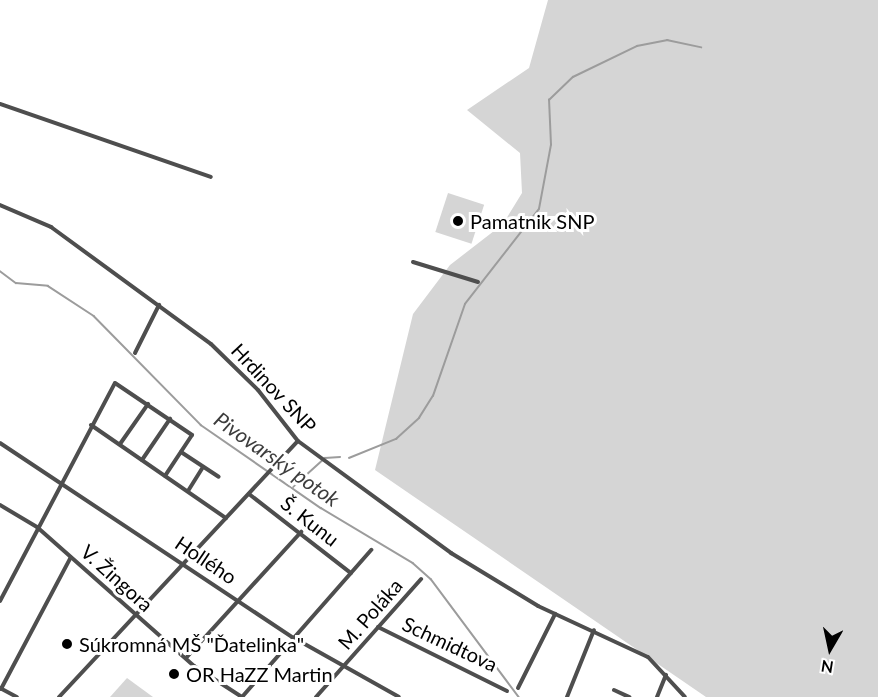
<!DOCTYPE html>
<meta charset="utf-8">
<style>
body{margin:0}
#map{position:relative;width:878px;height:697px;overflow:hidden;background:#fff;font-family:Lato,sans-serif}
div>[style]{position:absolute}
.green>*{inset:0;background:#d5d5d5;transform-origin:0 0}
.stream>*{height:1.5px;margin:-0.75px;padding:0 0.75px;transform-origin:0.75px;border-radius:0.75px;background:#9c9c9c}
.street>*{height:4px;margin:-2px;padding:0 2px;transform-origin:2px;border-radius:2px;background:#4e4e4e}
.dots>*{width:16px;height:16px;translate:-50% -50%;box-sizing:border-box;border:3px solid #fff;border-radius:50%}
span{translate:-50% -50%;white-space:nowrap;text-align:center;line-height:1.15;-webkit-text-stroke:6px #fff;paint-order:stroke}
.poi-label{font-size:20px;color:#000}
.left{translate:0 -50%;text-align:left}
.street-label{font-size:20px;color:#000}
.water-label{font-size:21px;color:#3d3d3d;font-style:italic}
.north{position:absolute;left:800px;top:619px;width:60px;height:60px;-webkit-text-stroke:4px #fff;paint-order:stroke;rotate:189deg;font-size:16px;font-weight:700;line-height:24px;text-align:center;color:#000}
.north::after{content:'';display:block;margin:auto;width:21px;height:27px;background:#000;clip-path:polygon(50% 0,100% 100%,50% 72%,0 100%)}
</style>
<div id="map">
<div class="green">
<i style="clip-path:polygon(548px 0,878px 0,878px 697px,706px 697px,375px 470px,413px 314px,450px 265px,503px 224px,522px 193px,520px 153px,467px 110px,529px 68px)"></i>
<i style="left:448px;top:193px;width:38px;height:41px;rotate:18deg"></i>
<i style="clip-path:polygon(127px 678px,153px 697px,110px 697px)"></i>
</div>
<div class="stream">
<i style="left:0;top:271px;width:20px;rotate:37deg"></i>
<i style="left:16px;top:283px;width:32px;rotate:5deg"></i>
<i style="left:48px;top:286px;width:55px;rotate:33.1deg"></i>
<i style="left:94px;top:316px;width:153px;rotate:45.5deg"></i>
<i style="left:201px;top:425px;width:146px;rotate:34.7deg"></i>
<i style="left:321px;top:508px;width:107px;rotate:30.9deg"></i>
<i style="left:413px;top:563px;width:24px;rotate:42deg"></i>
<i style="left:431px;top:579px;width:147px;rotate:53.3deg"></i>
<i style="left:349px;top:458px;width:51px;rotate:-22deg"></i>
<i style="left:396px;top:439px;width:31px;rotate:-42deg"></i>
<i style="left:419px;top:418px;width:26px;rotate:-58deg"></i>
<i style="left:433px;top:396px;width:97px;rotate:-70.8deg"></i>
<i style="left:465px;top:304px;width:120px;rotate:-52.1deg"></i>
<i style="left:539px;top:209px;width:65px;rotate:-79.4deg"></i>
<i style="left:551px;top:145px;width:45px;rotate:-92.5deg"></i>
<i style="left:549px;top:100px;width:33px;rotate:-44deg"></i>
<i style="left:573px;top:77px;width:71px;rotate:-25.8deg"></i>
<i style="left:637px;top:46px;width:31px;rotate:-11deg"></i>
<i style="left:667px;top:40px;width:35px;rotate:12deg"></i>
<i style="left:293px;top:487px;width:43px;rotate:-42.2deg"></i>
<i style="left:325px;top:458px;width:15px;rotate:-4deg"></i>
</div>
<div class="street">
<i style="left:0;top:104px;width:223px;rotate:19.1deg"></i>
<i style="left:0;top:205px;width:56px;rotate:23.3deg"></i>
<i style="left:51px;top:227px;width:198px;rotate:36.2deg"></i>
<i style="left:211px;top:344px;width:66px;rotate:44.4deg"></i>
<i style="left:258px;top:390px;width:65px;rotate:51.9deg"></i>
<i style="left:298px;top:441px;width:190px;rotate:36.2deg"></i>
<i style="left:451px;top:553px;width:102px;rotate:31.3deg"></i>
<i style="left:538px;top:606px;width:121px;rotate:24.9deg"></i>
<i style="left:648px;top:657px;width:54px;rotate:47.2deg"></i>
<i style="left:413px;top:262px;width:68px;rotate:17.1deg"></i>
<i style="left:135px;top:353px;width:54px;rotate:-63.4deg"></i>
<i style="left:91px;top:425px;width:164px;rotate:34.6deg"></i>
<i style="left:0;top:443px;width:353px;rotate:33.6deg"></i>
<i style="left:294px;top:638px;width:120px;rotate:29.3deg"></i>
<i style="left:120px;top:444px;width:49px;rotate:-55deg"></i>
<i style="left:181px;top:452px;width:45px;rotate:33.3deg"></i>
<i style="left:142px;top:460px;width:50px;rotate:-55.7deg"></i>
<i style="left:188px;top:491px;width:28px;rotate:-58deg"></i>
<i style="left:249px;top:494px;width:129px;rotate:37.8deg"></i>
<i style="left:0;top:505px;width:43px;rotate:30.7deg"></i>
<i style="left:37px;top:527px;width:210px;rotate:41.5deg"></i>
<i style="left:194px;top:666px;width:57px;rotate:32.9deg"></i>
<i style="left:0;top:601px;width:246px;rotate:-62.2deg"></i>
<i style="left:115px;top:383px;width:93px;rotate:34deg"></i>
<i style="left:192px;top:435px;width:49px;rotate:123.4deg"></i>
<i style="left:378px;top:627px;width:144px;rotate:26.4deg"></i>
<i style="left:186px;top:658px;width:171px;rotate:-47.6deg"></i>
<i style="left:0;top:688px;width:19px;rotate:28deg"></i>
<i style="left:518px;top:688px;width:83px;rotate:-63.4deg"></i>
<i style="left:1px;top:689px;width:149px;rotate:-62.1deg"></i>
<i style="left:614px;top:690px;width:17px;rotate:25deg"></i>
<i style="left:59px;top:697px;width:350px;rotate:-47deg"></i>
<i style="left:242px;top:697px;width:196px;rotate:-48.7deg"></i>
<i style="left:316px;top:697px;width:158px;rotate:-48.3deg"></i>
<i style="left:567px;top:697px;width:72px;rotate:-68.1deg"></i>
<i style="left:657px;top:697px;width:24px;rotate:-68deg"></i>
</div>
<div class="dots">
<i style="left:458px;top:221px;background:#000"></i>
<i style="left:67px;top:644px;background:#000"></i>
<i style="left:174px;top:674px;background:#000"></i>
</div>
<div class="poi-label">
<span class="left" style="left:470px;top:221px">Pamatnik SNP</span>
<span class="left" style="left:79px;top:644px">Súkromná MŠ "Ďatelinka"</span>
<span class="left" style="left:186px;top:674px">OR HaZZ Martin</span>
</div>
<div class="street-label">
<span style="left:274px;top:388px;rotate:47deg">Hrdinov SNP</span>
<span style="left:310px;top:521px;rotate:38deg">Š. Kunu</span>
<span style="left:206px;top:560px;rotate:34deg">Hollého</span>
<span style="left:117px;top:578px;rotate:42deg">V. Žingora</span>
<span style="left:370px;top:614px;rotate:-49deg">M. Poláka</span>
<span style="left:450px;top:644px;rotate:25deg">Schmidtova</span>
</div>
<div class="water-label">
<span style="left:277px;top:459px;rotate:35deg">Pivovarský potok</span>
</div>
<div class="north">N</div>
</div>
